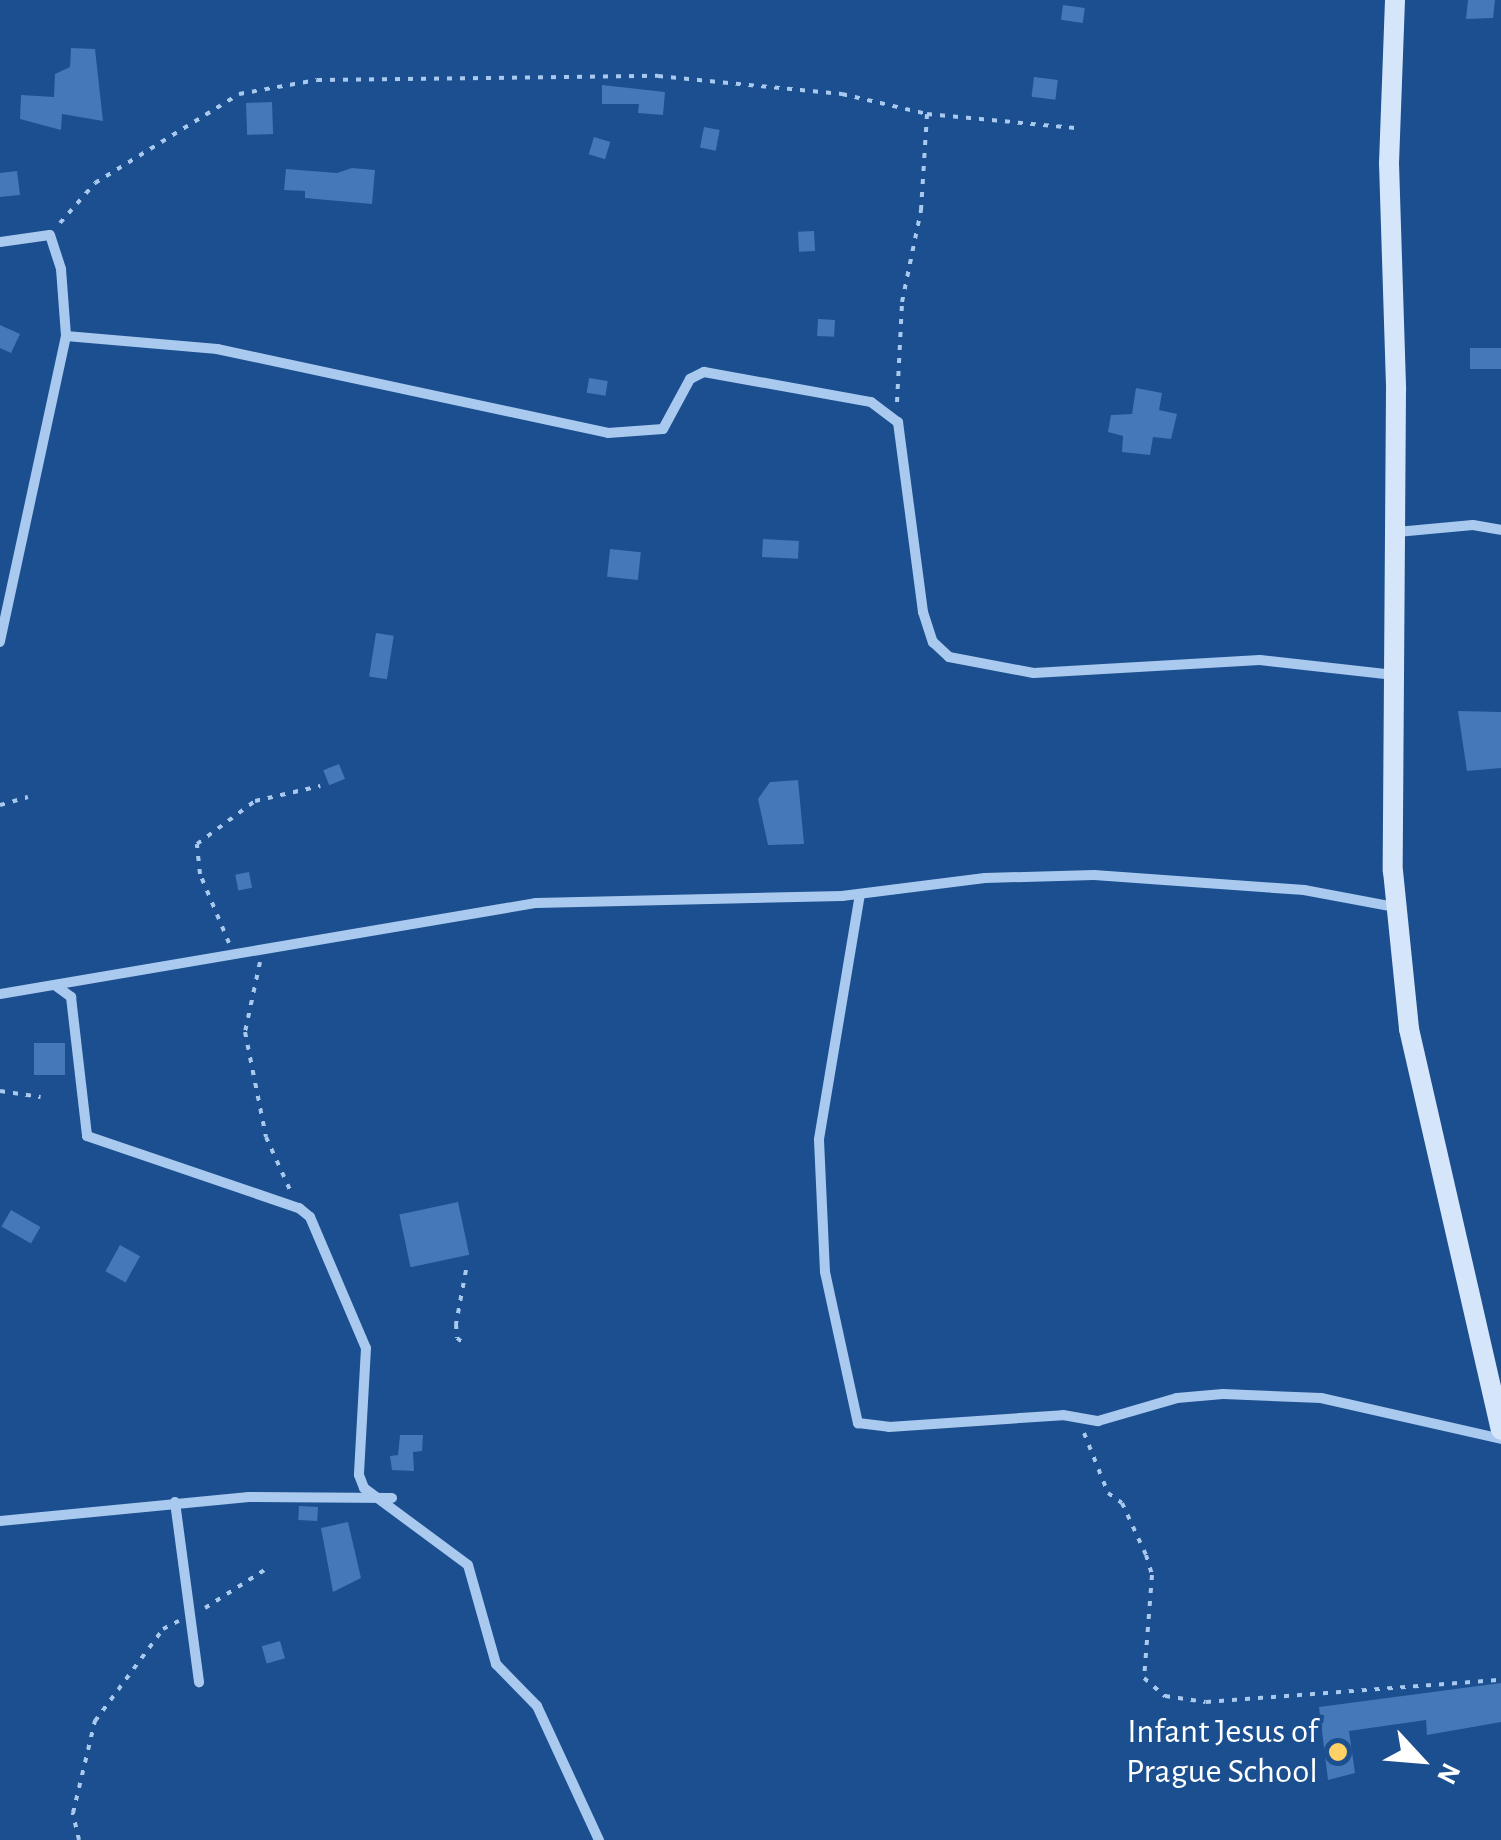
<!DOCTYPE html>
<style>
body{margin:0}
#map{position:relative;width:1501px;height:1840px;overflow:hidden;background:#1b4f8f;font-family:"Alegreya Sans",sans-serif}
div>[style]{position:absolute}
.building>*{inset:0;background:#4478b7;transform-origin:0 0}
.path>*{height:4px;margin-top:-2px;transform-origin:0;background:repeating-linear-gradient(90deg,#a9c9ee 0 5px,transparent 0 13px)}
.street>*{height:10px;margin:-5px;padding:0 5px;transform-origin:5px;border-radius:5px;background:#a9c9ee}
.secondary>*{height:20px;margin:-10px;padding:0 10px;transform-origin:10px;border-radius:10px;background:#d6e6fa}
.dots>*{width:28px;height:28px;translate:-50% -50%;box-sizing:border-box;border:5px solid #1b4f8f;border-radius:50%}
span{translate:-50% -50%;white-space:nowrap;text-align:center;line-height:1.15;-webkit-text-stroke:8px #1b4f8f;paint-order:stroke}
.poi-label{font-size:35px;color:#fff}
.right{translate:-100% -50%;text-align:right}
.north{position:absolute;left:1371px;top:1710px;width:100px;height:100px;-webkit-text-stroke:8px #1b4f8f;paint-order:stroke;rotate:116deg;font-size:28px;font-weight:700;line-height:40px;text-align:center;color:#fff}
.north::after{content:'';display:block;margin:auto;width:35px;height:45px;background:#fff;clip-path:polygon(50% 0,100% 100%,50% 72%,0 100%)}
</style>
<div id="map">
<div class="building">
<i style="clip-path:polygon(1468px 0,1495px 0,1493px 18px,1466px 19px)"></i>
<i style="left:1063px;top:5px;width:22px;height:15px;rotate:8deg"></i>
<i style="clip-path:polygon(71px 48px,95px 49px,103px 121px,62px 114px,61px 130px,20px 119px,21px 95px,54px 97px,55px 74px,70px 67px)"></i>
<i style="left:1034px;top:77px;width:24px;height:20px;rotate:7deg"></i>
<i style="clip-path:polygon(602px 85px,665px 92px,663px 115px,638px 113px,639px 104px,602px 104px)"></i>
<i style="left:272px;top:102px;width:32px;height:26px;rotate:88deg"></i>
<i style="left:704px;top:127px;width:16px;height:21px;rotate:11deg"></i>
<i style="left:594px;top:137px;width:17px;height:18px;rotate:17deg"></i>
<i style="clip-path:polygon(352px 168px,375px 170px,372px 204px,305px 198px,305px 191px,284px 190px,286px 169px,337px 173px)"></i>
<i style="clip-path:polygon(17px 171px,20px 195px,0 197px,0 173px)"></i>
<i style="left:814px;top:231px;width:20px;height:16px;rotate:87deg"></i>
<i style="left:818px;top:319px;width:17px;height:17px;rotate:3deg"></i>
<i style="clip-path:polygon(0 325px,20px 334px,11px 353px,0 348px)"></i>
<i style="left:1501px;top:348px;width:21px;height:31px;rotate:90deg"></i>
<i style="left:589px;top:378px;width:19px;height:15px;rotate:9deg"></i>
<i style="clip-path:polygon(1136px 388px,1162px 393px,1159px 410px,1177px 414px,1171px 439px,1153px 437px,1150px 455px,1122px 452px,1123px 436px,1108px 432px,1111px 415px,1132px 414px)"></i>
<i style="left:763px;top:539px;width:36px;height:18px;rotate:3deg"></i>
<i style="left:610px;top:549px;width:31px;height:28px;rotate:6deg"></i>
<i style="left:376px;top:633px;width:18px;height:44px;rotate:9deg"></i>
<i style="clip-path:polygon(1458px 711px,1501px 712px,1501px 768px,1467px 771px)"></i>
<i style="left:339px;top:764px;width:16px;height:17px;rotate:68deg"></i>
<i style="clip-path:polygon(798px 780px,804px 844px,768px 845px,758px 799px,770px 782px)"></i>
<i style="left:249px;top:872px;width:16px;height:14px;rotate:79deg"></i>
<i style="left:34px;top:1043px;width:31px;height:32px"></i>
<i style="left:458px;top:1202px;width:54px;height:60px;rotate:78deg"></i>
<i style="left:11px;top:1210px;width:34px;height:19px;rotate:30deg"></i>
<i style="left:120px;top:1245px;width:23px;height:30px;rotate:29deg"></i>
<i style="clip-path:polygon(400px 1435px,423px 1435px,422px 1451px,413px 1452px,414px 1471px,392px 1470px,390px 1456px,398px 1455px)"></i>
<i style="left:299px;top:1506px;width:19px;height:14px;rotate:3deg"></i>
<i style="clip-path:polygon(348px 1522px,361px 1578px,333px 1592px,321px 1528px)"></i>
<i style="left:280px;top:1641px;width:18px;height:19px;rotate:74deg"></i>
<i style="clip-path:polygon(1501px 1683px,1501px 1722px,1427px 1735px,1426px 1720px,1349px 1731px,1355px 1773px,1328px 1780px,1319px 1707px)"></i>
</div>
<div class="path">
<i style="left:60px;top:223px;width:53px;rotate:-48.8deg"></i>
<i style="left:95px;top:183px;width:169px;rotate:-31.7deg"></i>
<i style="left:239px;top:94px;width:79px;rotate:-10.2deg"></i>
<i style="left:317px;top:80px;width:341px;rotate:-0.7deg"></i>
<i style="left:658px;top:76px;width:185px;rotate:5.6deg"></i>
<i style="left:842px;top:94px;width:87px;rotate:13.2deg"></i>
<i style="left:927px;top:114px;width:149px;rotate:5.4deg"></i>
<i style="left:897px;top:402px;width:100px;rotate:-87.1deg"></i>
<i style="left:902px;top:302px;width:94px;rotate:-78.3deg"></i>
<i style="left:921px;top:210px;width:96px;rotate:-86.4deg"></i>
<i style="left:0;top:805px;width:29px;rotate:-16deg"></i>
<i style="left:229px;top:943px;width:75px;rotate:-112.8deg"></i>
<i style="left:200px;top:874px;width:30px;rotate:-96deg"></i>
<i style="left:197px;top:844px;width:72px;rotate:-36.6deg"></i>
<i style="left:255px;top:801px;width:67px;rotate:-13deg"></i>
<i style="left:260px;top:962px;width:72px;rotate:102.1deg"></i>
<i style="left:245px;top:1032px;width:107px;rotate:78.7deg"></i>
<i style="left:266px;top:1137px;width:60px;rotate:65.6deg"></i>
<i style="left:0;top:1091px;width:41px;rotate:8.3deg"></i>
<i style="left:466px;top:1270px;width:55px;rotate:100.5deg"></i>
<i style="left:456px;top:1324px;width:14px;rotate:86deg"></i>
<i style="left:457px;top:1338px;width:11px;rotate:38deg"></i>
<i style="left:1084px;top:1433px;width:65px;rotate:68.2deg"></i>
<i style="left:1108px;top:1493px;width:17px;rotate:36deg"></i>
<i style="left:1122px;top:1503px;width:57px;rotate:65.2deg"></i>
<i style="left:1146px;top:1555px;width:21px;rotate:73deg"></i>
<i style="left:1152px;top:1575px;width:103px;rotate:94.4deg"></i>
<i style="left:1144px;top:1678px;width:28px;rotate:41deg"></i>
<i style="left:1165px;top:1696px;width:41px;rotate:8.3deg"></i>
<i style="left:1206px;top:1702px;width:296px;rotate:-4.3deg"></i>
<i style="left:205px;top:1608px;width:72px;rotate:-32.6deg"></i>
<i style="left:79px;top:1840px;width:28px;rotate:-103deg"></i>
<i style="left:73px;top:1813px;width:95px;rotate:-76.6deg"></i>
<i style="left:95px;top:1721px;width:114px;rotate:-53.5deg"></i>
<i style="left:163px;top:1629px;width:18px;rotate:-27deg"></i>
</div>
<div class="street">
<i style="left:0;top:242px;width:50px;rotate:-8deg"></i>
<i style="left:50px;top:235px;width:36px;rotate:72deg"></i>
<i style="left:61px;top:269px;width:67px;rotate:85.7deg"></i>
<i style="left:66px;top:336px;width:313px;rotate:102.2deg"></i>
<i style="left:66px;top:336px;width:152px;rotate:4.9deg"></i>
<i style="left:217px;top:349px;width:400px;rotate:12.1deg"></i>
<i style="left:608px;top:433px;width:55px;rotate:-4.2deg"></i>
<i style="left:663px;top:429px;width:57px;rotate:-61.6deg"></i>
<i style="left:690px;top:379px;width:16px;rotate:-27deg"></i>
<i style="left:704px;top:372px;width:170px;rotate:10.2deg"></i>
<i style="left:871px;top:402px;width:34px;rotate:37deg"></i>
<i style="left:898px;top:422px;width:192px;rotate:82.5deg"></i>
<i style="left:923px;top:612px;width:32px;rotate:72deg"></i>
<i style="left:933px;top:642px;width:22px;rotate:43deg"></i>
<i style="left:949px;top:657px;width:86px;rotate:10.7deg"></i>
<i style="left:1034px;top:673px;width:226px;rotate:-3.3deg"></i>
<i style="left:1260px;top:660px;width:135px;rotate:6.4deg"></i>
<i style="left:1397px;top:532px;width:76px;rotate:-5.3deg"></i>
<i style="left:1473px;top:525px;width:28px;rotate:10deg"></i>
<i style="left:860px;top:894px;width:249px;rotate:99.5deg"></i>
<i style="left:819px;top:1140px;width:132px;rotate:87.4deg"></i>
<i style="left:825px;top:1272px;width:155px;rotate:77.7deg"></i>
<i style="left:858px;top:1423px;width:31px;rotate:7deg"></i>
<i style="left:889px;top:1427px;width:174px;rotate:-3.9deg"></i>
<i style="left:1063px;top:1415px;width:36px;rotate:10deg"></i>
<i style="left:1098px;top:1421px;width:82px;rotate:-16.2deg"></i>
<i style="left:1177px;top:1398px;width:46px;rotate:-5deg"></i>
<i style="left:1223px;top:1394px;width:98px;rotate:2.3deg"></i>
<i style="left:1321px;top:1398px;width:185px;rotate:12.8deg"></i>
<i style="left:56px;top:986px;width:19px;rotate:36deg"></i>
<i style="left:71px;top:997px;width:140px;rotate:83.4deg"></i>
<i style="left:87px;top:1136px;width:224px;rotate:18.8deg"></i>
<i style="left:299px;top:1208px;width:14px;rotate:39deg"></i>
<i style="left:310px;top:1217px;width:142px;rotate:66.9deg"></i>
<i style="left:366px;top:1348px;width:127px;rotate:93.2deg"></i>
<i style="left:359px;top:1475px;width:14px;rotate:69deg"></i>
<i style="left:364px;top:1488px;width:129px;rotate:36.5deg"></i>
<i style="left:468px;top:1565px;width:103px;rotate:74.2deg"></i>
<i style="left:496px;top:1664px;width:59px;rotate:45.7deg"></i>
<i style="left:537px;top:1706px;width:148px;rotate:65.2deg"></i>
<i style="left:0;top:994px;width:544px;rotate:-9.64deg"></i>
<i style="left:536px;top:903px;width:306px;rotate:-1.3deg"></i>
<i style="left:842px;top:896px;width:144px;rotate:-7.2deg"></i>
<i style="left:985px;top:878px;width:109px;rotate:-1.6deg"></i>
<i style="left:1094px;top:875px;width:211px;rotate:4.1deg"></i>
<i style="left:1304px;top:890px;width:93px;rotate:10.6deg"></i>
<i style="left:175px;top:1502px;width:182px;rotate:82.4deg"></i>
<i style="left:0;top:1521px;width:250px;rotate:-5.5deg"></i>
<i style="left:249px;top:1497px;width:143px;rotate:0.4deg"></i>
</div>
<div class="secondary">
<i style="left:1395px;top:0;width:163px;rotate:92.1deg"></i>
<i style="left:1389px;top:163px;width:227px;rotate:88.2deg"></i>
<i style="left:1396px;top:390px;width:481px;rotate:90.4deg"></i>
<i style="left:1393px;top:871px;width:159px;rotate:84.2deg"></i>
<i style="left:1409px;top:1029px;width:411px;rotate:77.1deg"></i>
</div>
<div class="dots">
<i style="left:1338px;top:1752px;background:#ffd166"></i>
</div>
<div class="poi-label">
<span class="right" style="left:1318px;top:1752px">Infant Jesus of<br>Prague School</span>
</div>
<div class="north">N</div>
</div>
